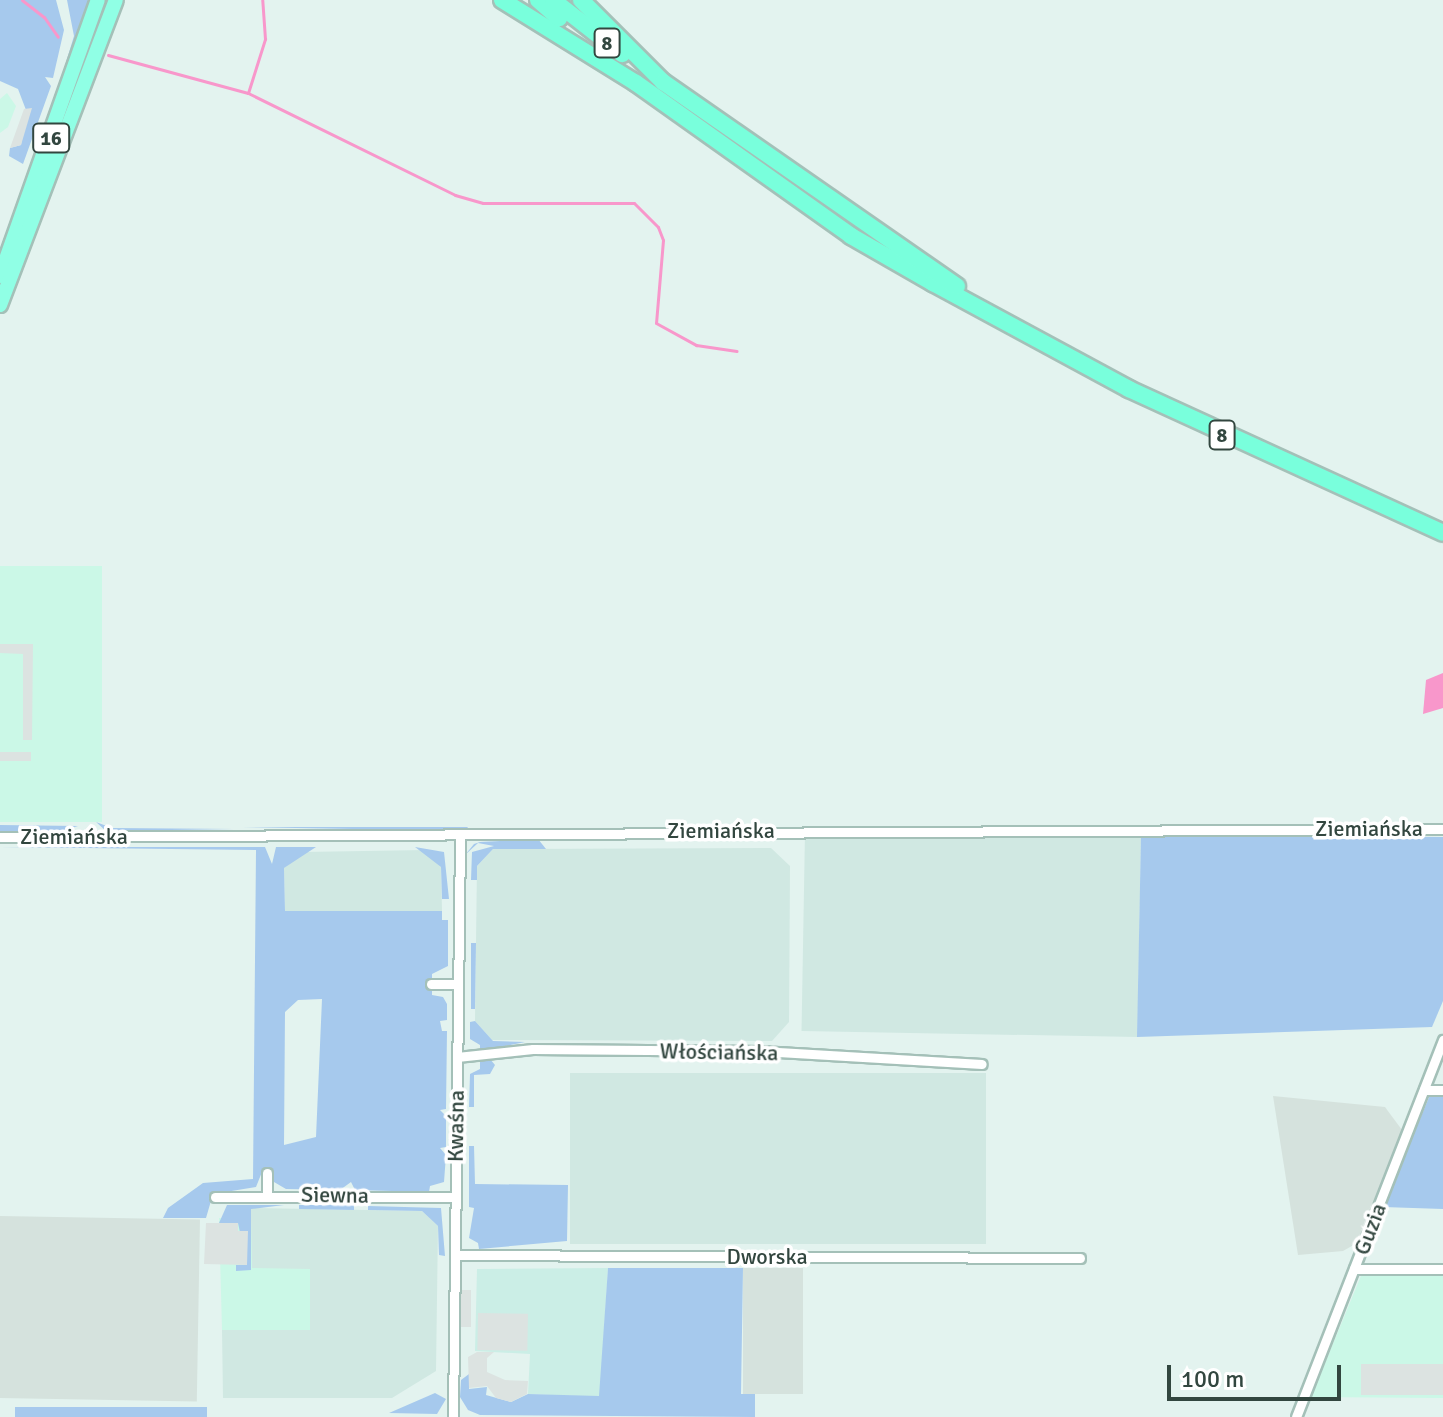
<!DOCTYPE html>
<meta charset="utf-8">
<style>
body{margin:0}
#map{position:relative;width:1443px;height:1417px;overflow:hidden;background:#e3f3ef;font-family:Signika,sans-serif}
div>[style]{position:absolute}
.residential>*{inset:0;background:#d0e8e2;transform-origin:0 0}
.commercial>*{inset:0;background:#cbf8e7;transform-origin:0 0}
.industrial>*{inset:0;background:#d5e2dd;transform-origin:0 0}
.education>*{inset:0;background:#cbeee6}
.green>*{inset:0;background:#a6c9ed;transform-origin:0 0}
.parking>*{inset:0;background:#dce3e1;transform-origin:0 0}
.water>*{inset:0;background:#f897cb}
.stream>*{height:3px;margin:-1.5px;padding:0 1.5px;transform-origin:1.5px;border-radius:1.5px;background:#f897cb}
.roads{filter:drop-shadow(2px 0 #a4c0b8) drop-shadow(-2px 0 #a4c0b8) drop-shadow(0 2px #a4c0b8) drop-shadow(0 -2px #a4c0b8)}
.minor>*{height:9px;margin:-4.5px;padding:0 4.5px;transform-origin:4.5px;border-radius:4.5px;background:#fff}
.primary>*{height:14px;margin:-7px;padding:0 7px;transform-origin:7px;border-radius:7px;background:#90ffe5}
.trunk>*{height:16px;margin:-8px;padding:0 8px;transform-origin:8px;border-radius:8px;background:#79ffdc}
span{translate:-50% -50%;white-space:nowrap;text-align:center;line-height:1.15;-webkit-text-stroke:7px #fff;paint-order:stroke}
.shield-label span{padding:2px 6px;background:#fff;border:2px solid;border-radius:6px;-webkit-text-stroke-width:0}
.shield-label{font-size:20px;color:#32463f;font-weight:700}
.street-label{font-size:22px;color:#32463f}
.scale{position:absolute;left:1167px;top:1365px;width:174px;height:36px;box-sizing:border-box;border:4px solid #32463f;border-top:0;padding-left:10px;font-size:24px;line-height:28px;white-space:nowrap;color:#32463f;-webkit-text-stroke:6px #fff;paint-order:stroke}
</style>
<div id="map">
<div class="residential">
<i style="left:1141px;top:835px;width:202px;height:336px;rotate:91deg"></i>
<i style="clip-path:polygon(771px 848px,790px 866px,789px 1022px,772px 1041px,492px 1040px,475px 1021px,477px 866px,493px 849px)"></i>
<i style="clip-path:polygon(425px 850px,441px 867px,442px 911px,285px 911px,284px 868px,303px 852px)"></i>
<i style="left:986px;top:1073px;width:171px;height:416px;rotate:90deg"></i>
<i style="clip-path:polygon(251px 1208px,422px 1211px,438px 1226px,436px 1371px,392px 1398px,223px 1398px,222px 1330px,310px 1329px,251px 1268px)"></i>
</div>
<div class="commercial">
<i style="clip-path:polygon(7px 93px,16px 106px,8px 127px,0 133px,0 99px)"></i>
<i style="left:102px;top:566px;width:256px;height:102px;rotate:90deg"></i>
<i style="clip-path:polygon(219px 1218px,251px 1219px,252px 1268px,310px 1269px,310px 1330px,222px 1330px)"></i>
<i style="clip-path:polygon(1363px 1271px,1443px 1272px,1443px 1398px,1311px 1397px)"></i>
</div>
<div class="industrial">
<i style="clip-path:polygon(1273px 1096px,1385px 1107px,1402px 1130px,1359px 1242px,1343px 1251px,1298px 1255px)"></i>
<i style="left:0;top:1216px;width:200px;height:182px;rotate:1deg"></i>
<i style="left:743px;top:1268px;width:60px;height:126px"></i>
</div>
<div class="education">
<i style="clip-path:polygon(608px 1268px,600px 1397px,528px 1394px,530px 1354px,475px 1351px,477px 1269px)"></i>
</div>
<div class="green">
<i style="clip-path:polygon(0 0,56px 0,64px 30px,53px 78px,45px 77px,51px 86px,23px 164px,9px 156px,10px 148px,21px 145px,26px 110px,18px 89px,0 81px)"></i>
<i style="clip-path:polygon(67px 0,95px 0,65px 82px,60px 82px,74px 36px)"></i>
<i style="clip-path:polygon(96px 822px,112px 828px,235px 829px,106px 831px)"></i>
<i style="clip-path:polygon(0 825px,78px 826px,59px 832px,0 831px)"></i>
<i style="clip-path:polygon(242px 827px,468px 827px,465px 831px)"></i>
<i style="clip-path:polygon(1141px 835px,1443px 837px,1443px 1001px,1432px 1027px,1137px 1037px)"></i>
<i style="clip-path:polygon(538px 839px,546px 849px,493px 849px,477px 866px,477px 880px,471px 880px,472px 852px,494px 846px,478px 843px,465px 855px,474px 844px,480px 842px)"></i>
<i style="clip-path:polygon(evenodd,0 847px,265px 847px,272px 864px,276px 847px,316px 847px,284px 868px,285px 911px,442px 911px,442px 920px,448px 920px,448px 966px,432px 974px,432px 995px,443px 997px,447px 1004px,447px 1020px,440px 1021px,442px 1031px,447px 1031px,446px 1109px,440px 1110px,446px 1116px,446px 1147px,440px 1148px,446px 1155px,444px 1182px,430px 1186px,429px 1192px,355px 1190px,351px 1182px,340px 1190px,286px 1189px,274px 1182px,272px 1172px,262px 1172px,256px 1187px,213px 1194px,206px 1218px,163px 1218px,168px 1208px,203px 1183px,253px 1179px,256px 850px,0 847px,322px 999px,316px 1137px,284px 1145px,285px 1012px,298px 1000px,322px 999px)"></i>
<i style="clip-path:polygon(415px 847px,444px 852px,449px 899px,442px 899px,441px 867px)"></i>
<i style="clip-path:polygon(471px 943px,476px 943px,475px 1009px,471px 1009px)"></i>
<i style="clip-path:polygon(475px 1021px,493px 1041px,525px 1042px,480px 1051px,480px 1045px,470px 1039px,470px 1022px)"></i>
<i style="clip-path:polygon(490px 1059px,495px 1065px,490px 1074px,474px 1075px,474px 1107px,469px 1107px,470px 1074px,480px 1069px,480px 1062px)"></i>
<i style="clip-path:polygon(1430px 1095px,1443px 1095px,1443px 1209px,1383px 1207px)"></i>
<i style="clip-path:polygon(469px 1146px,474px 1146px,475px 1184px,568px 1185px,567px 1241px,479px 1249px,478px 1243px,469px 1238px,474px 1208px,469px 1207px)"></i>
<i style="clip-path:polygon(227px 1205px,284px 1205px,251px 1209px,251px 1270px,236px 1271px,236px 1265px,247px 1265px,238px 1223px,219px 1223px)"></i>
<i style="clip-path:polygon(299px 1205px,354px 1205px,354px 1210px,299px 1209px)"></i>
<i style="clip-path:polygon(368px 1206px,441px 1208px,445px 1256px,439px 1255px,438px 1226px,422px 1211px,368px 1210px)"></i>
<i style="clip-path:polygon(608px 1268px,743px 1268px,741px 1394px,755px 1394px,755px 1417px,480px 1415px,468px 1410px,460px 1397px,461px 1380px,469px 1374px,469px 1389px,487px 1387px,486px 1395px,511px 1402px,528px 1394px,599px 1396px)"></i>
<i style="clip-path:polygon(435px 1393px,446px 1399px,437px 1414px,389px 1413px)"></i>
<i style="left:15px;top:1407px;width:192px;height:11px"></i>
</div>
<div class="parking">
<i style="clip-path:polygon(32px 108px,21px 145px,10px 148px,24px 109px)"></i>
<i style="clip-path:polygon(0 644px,33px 644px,32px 740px,23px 740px,23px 654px,0 653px)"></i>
<i style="left:0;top:752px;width:31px;height:9px"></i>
<i style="clip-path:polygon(206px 1223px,238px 1223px,238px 1231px,248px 1231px,247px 1265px,204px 1264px)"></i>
<i style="left:455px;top:1290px;width:16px;height:37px"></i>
<i style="left:478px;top:1313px;width:50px;height:37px;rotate:1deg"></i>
<i style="clip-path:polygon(477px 1352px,494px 1352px,487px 1358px,487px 1372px,505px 1380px,528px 1381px,527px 1394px,511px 1402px,496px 1398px,487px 1386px,469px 1388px,468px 1357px)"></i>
<i style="left:1361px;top:1364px;width:82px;height:31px"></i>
</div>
<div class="water">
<i style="clip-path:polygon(1443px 673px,1443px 708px,1423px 714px,1426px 680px)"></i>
</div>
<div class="stream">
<i style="left:22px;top:0;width:28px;rotate:38deg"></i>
<i style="left:44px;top:17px;width:24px;rotate:55deg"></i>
<i style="left:108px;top:55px;width:145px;rotate:15.2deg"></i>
<i style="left:248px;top:93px;width:231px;rotate:26.2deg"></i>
<i style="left:455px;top:195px;width:29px;rotate:16deg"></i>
<i style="left:483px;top:203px;width:151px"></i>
<i style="left:634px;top:203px;width:34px;rotate:45deg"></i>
<i style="left:658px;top:227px;width:14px;rotate:69deg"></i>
<i style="left:663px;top:240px;width:83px;rotate:94.8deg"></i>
<i style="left:656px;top:323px;width:46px;rotate:28.8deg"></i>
<i style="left:696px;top:345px;width:41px;rotate:8.3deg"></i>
<i style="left:248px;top:93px;width:57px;rotate:-72.5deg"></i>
<i style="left:265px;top:39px;width:39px;rotate:-94deg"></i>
</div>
<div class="roads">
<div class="minor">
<i style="left:0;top:837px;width:1443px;rotate:-0.32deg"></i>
<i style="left:431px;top:984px;width:27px"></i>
<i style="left:457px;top:1057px;width:76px;rotate:-6deg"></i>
<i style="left:533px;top:1049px;width:228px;rotate:0.5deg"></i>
<i style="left:761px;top:1051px;width:221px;rotate:3.4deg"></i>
<i style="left:1424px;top:1090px;width:19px"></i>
<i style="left:267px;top:1194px;width:21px;rotate:-90deg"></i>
<i style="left:215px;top:1197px;width:240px"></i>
<i style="left:455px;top:1255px;width:625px;rotate:0.28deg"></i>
<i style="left:1354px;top:1269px;width:89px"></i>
<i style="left:453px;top:1417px;width:581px;rotate:-89.31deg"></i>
<i style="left:1296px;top:1417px;width:405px;rotate:-68.7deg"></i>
</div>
<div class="primary">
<i style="left:0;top:276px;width:293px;rotate:-70.5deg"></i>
<i style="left:0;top:305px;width:326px;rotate:-69.2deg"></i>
</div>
<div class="trunk">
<i style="left:502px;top:0;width:158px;rotate:31.8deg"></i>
<i style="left:636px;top:83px;width:264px;rotate:35.4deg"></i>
<i style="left:851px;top:236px;width:95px;rotate:29.8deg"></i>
<i style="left:933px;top:283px;width:223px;rotate:28.4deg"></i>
<i style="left:1129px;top:389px;width:345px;rotate:24.6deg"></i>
<i style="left:538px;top:0;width:28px;rotate:41deg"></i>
<i style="left:553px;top:0;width:88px;rotate:38deg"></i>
<i style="left:581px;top:0;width:116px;rotate:45deg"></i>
<i style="left:663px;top:82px;width:358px;rotate:34.8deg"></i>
</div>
</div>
<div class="shield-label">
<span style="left:607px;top:43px">8</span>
<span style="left:51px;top:138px">16</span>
<span style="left:1222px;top:435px">8</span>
</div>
<div class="street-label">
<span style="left:1369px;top:829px">Ziemiańska</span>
<span style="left:721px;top:831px">Ziemiańska</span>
<span style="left:74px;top:837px">Ziemiańska</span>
<span style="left:719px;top:1052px;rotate:1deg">Włościańska</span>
<span style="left:456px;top:1126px;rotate:-89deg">Kwaśna</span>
<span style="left:335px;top:1195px;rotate:1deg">Siewna</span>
<span style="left:1370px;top:1229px;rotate:-69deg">Guzia</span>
<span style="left:767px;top:1257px">Dworska</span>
</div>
<div class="scale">100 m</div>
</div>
